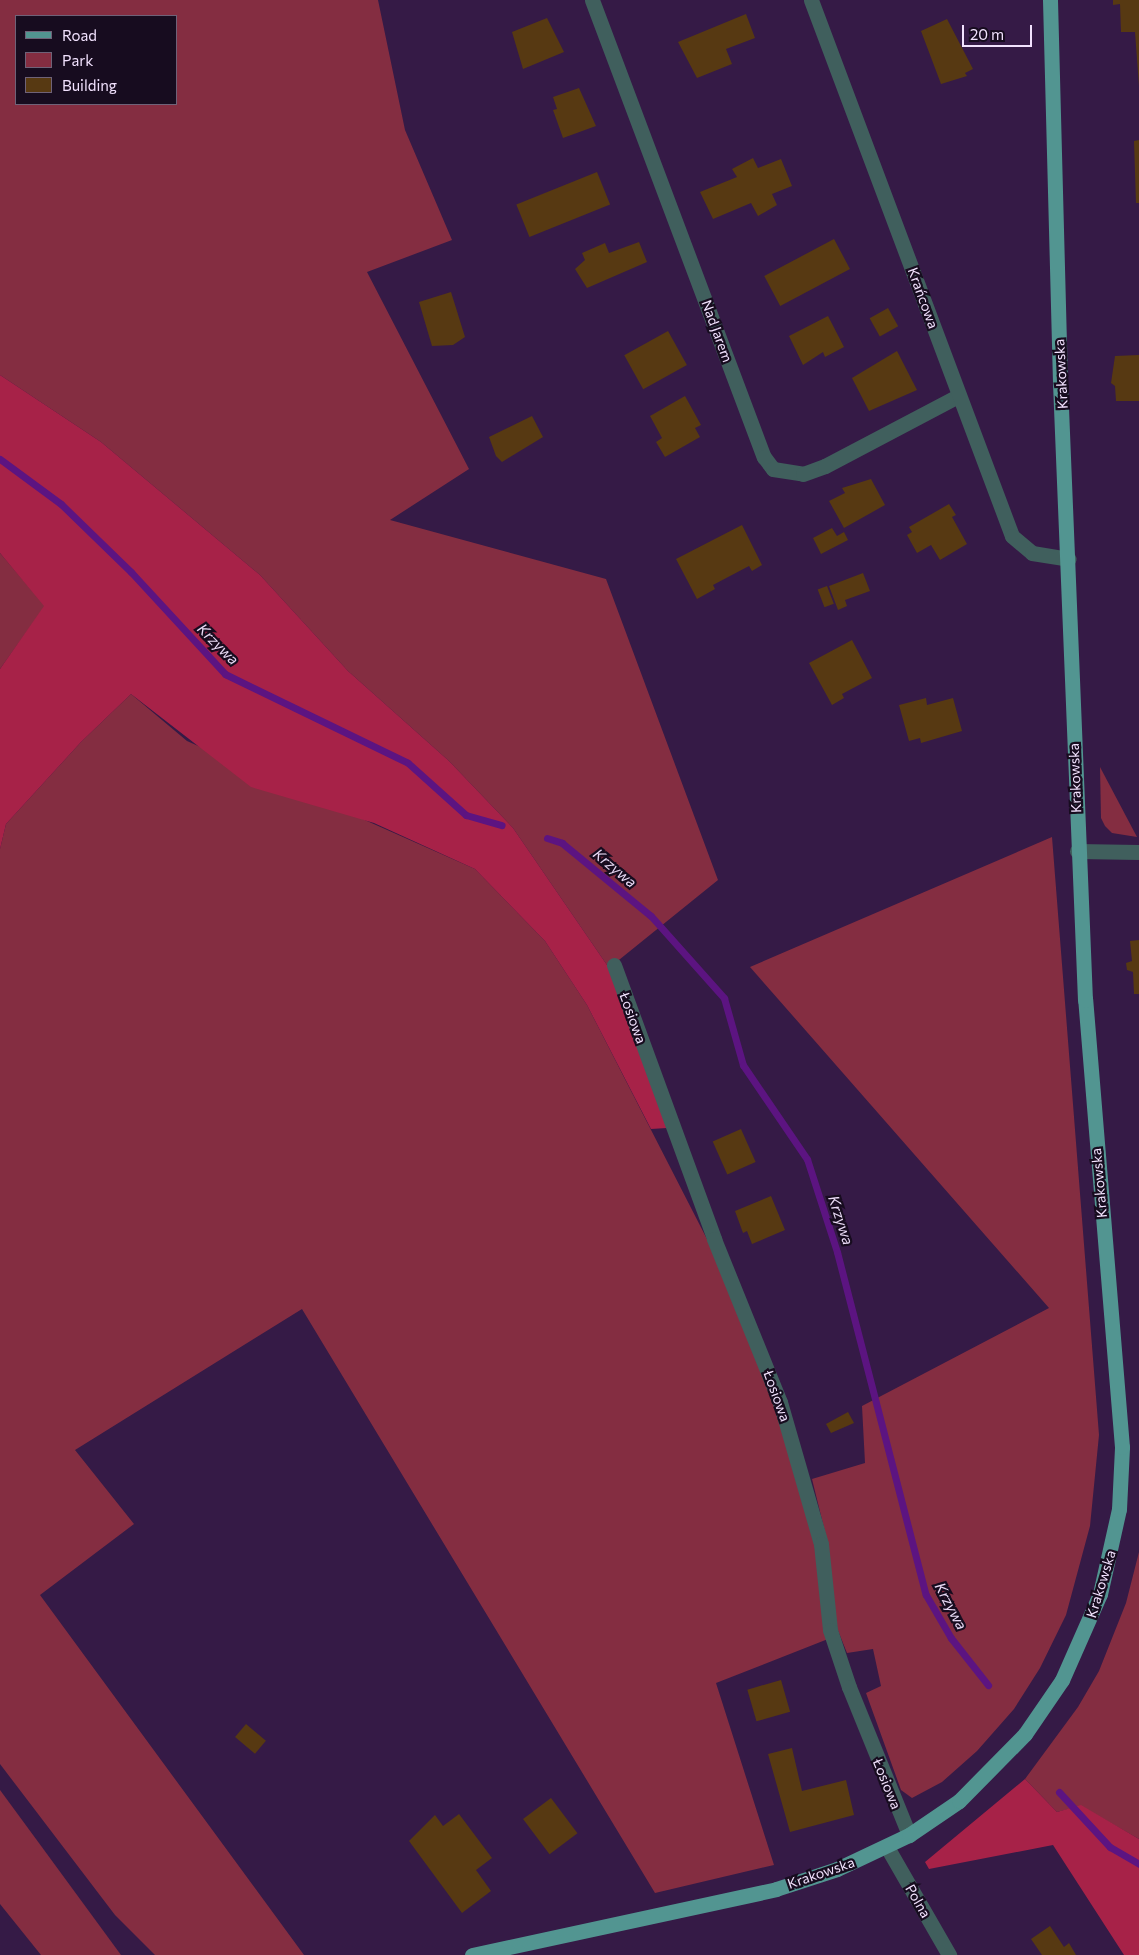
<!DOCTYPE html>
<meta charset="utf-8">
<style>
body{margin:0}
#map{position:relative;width:1139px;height:1955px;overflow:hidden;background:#351a46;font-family:Commissioner,sans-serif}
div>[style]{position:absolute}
.green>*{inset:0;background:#842d41}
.forest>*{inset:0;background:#a72248}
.stream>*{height:7px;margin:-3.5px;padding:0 3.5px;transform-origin:3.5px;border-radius:3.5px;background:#5c1481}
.building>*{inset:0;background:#573912;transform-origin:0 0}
.minor>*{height:15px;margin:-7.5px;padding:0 7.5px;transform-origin:7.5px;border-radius:7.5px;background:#405f5d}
.major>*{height:15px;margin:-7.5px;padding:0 7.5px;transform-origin:7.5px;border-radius:7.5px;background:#529591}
span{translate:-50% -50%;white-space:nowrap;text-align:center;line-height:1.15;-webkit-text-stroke:4.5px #170c1f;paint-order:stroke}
.street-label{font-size:14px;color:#f2e2fe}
.water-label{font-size:15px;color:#e9daf5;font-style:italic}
.legend{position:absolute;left:15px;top:15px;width:162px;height:90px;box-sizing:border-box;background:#170c1f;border:1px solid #6f6278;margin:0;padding:6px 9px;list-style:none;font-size:15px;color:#f2e2fe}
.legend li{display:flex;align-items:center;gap:10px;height:25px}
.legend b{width:25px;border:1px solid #6f6278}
.scale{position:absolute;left:962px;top:25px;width:70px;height:22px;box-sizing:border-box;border:2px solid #f2e2fe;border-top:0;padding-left:6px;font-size:15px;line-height:18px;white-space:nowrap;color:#f2e2fe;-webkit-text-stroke:4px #170c1f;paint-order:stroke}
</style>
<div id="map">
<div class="green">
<i style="clip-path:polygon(evenodd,0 0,378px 0,405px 130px,452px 240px,367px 272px,469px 469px,390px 520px,606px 579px,718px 880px,609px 968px,513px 828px,449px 761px,348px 671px,260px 575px,101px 442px,0 375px,0 0,16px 16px,176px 16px,176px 104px,16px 104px,16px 16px)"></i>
<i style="clip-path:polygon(0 553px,45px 606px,0 669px)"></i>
<i style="clip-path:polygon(131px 694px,187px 741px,475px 869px,545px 941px,587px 1005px,709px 1243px,776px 1405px,816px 1546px,828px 1639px,716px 1683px,774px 1865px,655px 1893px,302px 1309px,75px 1450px,134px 1524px,40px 1595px,304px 1955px,155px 1955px,115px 1915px,0 1764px,0 849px,6px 824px,81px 742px)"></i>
<i style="clip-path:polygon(1100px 767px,1137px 837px,1112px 833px,1105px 826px,1101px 818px)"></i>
<i style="clip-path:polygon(1052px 837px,1099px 1435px,1090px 1526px,1066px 1615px,1040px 1668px,1014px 1709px,977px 1751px,942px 1782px,912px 1798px,901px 1790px,866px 1693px,881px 1686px,873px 1649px,847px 1653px,837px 1628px,828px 1544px,812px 1479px,865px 1463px,862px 1406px,1049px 1308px,750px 967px)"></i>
<i style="clip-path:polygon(1139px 1552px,1139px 1839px,1081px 1806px,1057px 1812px,1025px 1779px,1078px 1707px,1099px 1671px,1126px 1603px)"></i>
<i style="clip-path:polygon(0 1790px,36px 1839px,121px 1955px,41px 1955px,0 1904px)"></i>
</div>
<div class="forest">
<i style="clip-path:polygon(0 375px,101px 442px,260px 575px,348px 671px,449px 761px,513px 828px,609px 968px,667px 1128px,651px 1129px,587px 1005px,545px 941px,475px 869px,374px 823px,251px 787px,131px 694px,81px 742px,6px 824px,0 849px,0 669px,44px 606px,0 553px)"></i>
<i style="clip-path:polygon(1025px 1779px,1057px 1812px,1081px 1805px,1139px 1839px,1139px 1955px,1124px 1955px,1053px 1845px,929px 1869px,925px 1862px)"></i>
</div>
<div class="stream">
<i style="left:0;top:459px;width:76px;rotate:36.4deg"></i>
<i style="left:61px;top:504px;width:98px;rotate:44.2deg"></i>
<i style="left:131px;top:572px;width:139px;rotate:47.3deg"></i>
<i style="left:225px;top:674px;width:203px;rotate:25.9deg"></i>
<i style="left:408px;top:763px;width:78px;rotate:41.9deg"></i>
<i style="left:466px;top:815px;width:37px;rotate:16deg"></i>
<i style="left:547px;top:838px;width:16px;rotate:18deg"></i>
<i style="left:562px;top:843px;width:115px;rotate:39.4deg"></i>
<i style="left:651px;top:916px;width:110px;rotate:48.3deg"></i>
<i style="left:724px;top:998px;width:70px;rotate:74.2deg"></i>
<i style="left:743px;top:1065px;width:114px;rotate:55.8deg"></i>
<i style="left:807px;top:1159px;width:98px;rotate:72.1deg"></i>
<i style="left:837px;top:1252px;width:354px;rotate:75.5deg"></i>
<i style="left:926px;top:1595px;width:50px;rotate:59.8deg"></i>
<i style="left:951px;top:1638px;width:60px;rotate:51.8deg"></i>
<i style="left:1059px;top:1792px;width:75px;rotate:47.2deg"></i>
<i style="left:1110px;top:1847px;width:34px;rotate:30deg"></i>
</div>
<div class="building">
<i style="clip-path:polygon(1113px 0,1139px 0,1139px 86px,1135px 32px,1121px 32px,1120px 4px,1113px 5px)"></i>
<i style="clip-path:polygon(746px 14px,755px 38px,726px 49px,732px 64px,697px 78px,678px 42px)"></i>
<i style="clip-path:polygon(547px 18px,564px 52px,523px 69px,512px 32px)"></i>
<i style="clip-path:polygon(947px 19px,973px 69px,965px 73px,967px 76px,941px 84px,921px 31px)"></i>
<i style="clip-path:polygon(579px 88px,596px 126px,563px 138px,553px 110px,557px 109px,553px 97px)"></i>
<i style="clip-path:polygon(1139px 140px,1139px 203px,1136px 203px,1134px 141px)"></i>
<i style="clip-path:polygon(753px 158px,758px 168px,781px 159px,792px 186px,772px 194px,777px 205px,758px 216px,751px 203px,713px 219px,700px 192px,737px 177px,732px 169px)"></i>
<i style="left:597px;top:172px;width:35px;height:87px;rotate:68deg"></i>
<i style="left:834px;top:239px;width:34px;height:79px;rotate:62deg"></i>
<i style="clip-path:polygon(639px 242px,647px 262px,587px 288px,575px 269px,585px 260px,582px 253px,605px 243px,609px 253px)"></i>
<i style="clip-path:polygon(451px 292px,465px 337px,453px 345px,432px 346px,419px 302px)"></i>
<i style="left:888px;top:308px;width:21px;height:21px;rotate:61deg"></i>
<i style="clip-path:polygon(828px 316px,844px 347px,825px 357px,823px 352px,803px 365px,789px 336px)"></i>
<i style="left:668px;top:331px;width:39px;height:50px;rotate:61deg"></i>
<i style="clip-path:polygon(897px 351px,917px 390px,869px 411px,852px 378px)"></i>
<i style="clip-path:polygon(1139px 355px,1139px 401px,1116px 401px,1115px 386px,1111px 383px,1115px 356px)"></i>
<i style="clip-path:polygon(685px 396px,701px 425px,695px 428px,700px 437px,665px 457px,656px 442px,662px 438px,650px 416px)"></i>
<i style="clip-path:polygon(532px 416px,543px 437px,502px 462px,496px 456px,489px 437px)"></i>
<i style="clip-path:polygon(871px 479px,885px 505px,844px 528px,829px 501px,845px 493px,842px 488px)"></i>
<i style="clip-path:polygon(949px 504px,956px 515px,952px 517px,967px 544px,940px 560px,931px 545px,917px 553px,907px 535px,912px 532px,909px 527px)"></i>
<i style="clip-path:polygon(742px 525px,762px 565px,752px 571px,749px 566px,713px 585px,715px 589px,697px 599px,676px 559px)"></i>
<i style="clip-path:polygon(832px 528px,837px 536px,844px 532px,848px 540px,821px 554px,813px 538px)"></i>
<i style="clip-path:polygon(863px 573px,870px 591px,845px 600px,847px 606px,838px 610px,829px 586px)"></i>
<i style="left:827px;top:586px;width:19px;height:10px;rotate:69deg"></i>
<i style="clip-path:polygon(852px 640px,872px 678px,842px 694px,844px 698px,832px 705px,809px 663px)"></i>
<i style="clip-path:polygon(926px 698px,927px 705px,953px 698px,962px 731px,921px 743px,920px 738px,909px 741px,899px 705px)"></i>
<i style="clip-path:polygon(1139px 940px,1139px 994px,1134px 994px,1133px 972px,1127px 970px,1126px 963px,1132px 961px,1130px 941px)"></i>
<i style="left:741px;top:1129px;width:36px;height:31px;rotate:66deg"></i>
<i style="clip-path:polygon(771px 1196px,785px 1230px,752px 1244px,747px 1231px,743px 1233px,735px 1211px)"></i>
<i style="clip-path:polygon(848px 1412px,854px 1423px,831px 1433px,826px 1424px)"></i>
<i style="left:781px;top:1680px;width:33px;height:35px;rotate:74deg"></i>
<i style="left:246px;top:1724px;width:26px;height:17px;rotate:40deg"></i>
<i style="clip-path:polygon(792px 1748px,802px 1791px,846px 1780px,854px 1815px,790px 1832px,768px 1754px)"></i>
<i style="left:551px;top:1798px;width:44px;height:35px;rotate:53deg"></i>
<i style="clip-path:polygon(459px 1814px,492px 1858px,476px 1870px,491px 1891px,462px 1913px,409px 1841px,435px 1815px,443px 1826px)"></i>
<i style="clip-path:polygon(1050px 1926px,1064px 1947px,1069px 1943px,1076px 1955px,1042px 1955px,1031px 1939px)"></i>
</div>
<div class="minor">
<i style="left:592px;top:0;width:488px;rotate:69.4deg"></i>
<i style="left:764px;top:457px;width:15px;rotate:53deg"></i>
<i style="left:773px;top:469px;width:30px;rotate:9deg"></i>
<i style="left:803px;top:474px;width:23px;rotate:-20deg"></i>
<i style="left:825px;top:466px;width:150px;rotate:-27.8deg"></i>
<i style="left:811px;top:0;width:572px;rotate:69.44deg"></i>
<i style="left:1012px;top:536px;width:26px;rotate:40deg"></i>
<i style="left:1032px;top:553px;width:37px;rotate:9deg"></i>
<i style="left:1077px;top:851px;width:62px;rotate:0.9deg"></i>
<i style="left:614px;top:965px;width:292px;rotate:69.9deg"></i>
<i style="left:714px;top:1239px;width:176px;rotate:68deg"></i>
<i style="left:780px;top:1402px;width:148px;rotate:73.9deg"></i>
<i style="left:821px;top:1544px;width:86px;rotate:84deg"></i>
<i style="left:830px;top:1630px;width:60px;rotate:71.6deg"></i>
<i style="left:849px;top:1687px;width:160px;rotate:67.9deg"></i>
<i style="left:887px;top:1847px;width:125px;rotate:60.1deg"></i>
</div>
<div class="major">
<i style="left:472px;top:1955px;width:311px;rotate:-12.2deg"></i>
<i style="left:776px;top:1889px;width:64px;rotate:-18.2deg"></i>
<i style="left:837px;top:1869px;width:80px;rotate:-25.3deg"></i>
<i style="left:909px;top:1835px;width:60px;rotate:-34.2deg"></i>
<i style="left:959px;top:1801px;width:94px;rotate:-45.4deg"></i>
<i style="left:1025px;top:1734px;width:65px;rotate:-55.6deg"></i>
<i style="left:1062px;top:1680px;width:94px;rotate:-66.2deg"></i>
<i style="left:1100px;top:1594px;width:87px;rotate:-77.4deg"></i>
<i style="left:1119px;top:1509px;width:62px;rotate:-87.2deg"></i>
<i style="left:1122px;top:1447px;width:449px;rotate:-94.7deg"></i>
<i style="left:1085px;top:1000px;width:619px;rotate:-92.32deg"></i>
<i style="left:1060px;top:382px;width:382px;rotate:-91.5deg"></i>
</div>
<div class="street-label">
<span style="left:923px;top:298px;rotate:70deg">Krańcowa</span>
<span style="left:717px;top:331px;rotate:70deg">Nad Jarem</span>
<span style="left:1061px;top:374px;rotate:-93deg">Krakowska</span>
<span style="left:1075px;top:778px;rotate:-92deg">Krakowska</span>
<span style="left:633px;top:1018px;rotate:70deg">Łosiowa</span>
<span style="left:1099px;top:1183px;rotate:-95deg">Krakowska</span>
<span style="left:777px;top:1396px;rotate:70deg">Łosiowa</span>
<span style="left:1101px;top:1584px;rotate:-73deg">Krakowska</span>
<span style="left:887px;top:1784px;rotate:68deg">Łosiowa</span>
<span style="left:821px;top:1873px;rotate:-19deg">Krakowska</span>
<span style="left:918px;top:1901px;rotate:60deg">Polna</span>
</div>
<div class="water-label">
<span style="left:218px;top:644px;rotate:45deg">Krzywa</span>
<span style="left:615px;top:868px;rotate:40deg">Krzywa</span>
<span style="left:841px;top:1220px;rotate:72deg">Krzywa</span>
<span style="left:951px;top:1606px;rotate:62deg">Krzywa</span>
</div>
<ul class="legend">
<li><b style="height:6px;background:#529591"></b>Road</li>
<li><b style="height:14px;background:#842d41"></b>Park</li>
<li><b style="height:14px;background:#573912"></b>Building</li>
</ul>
<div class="scale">20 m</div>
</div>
